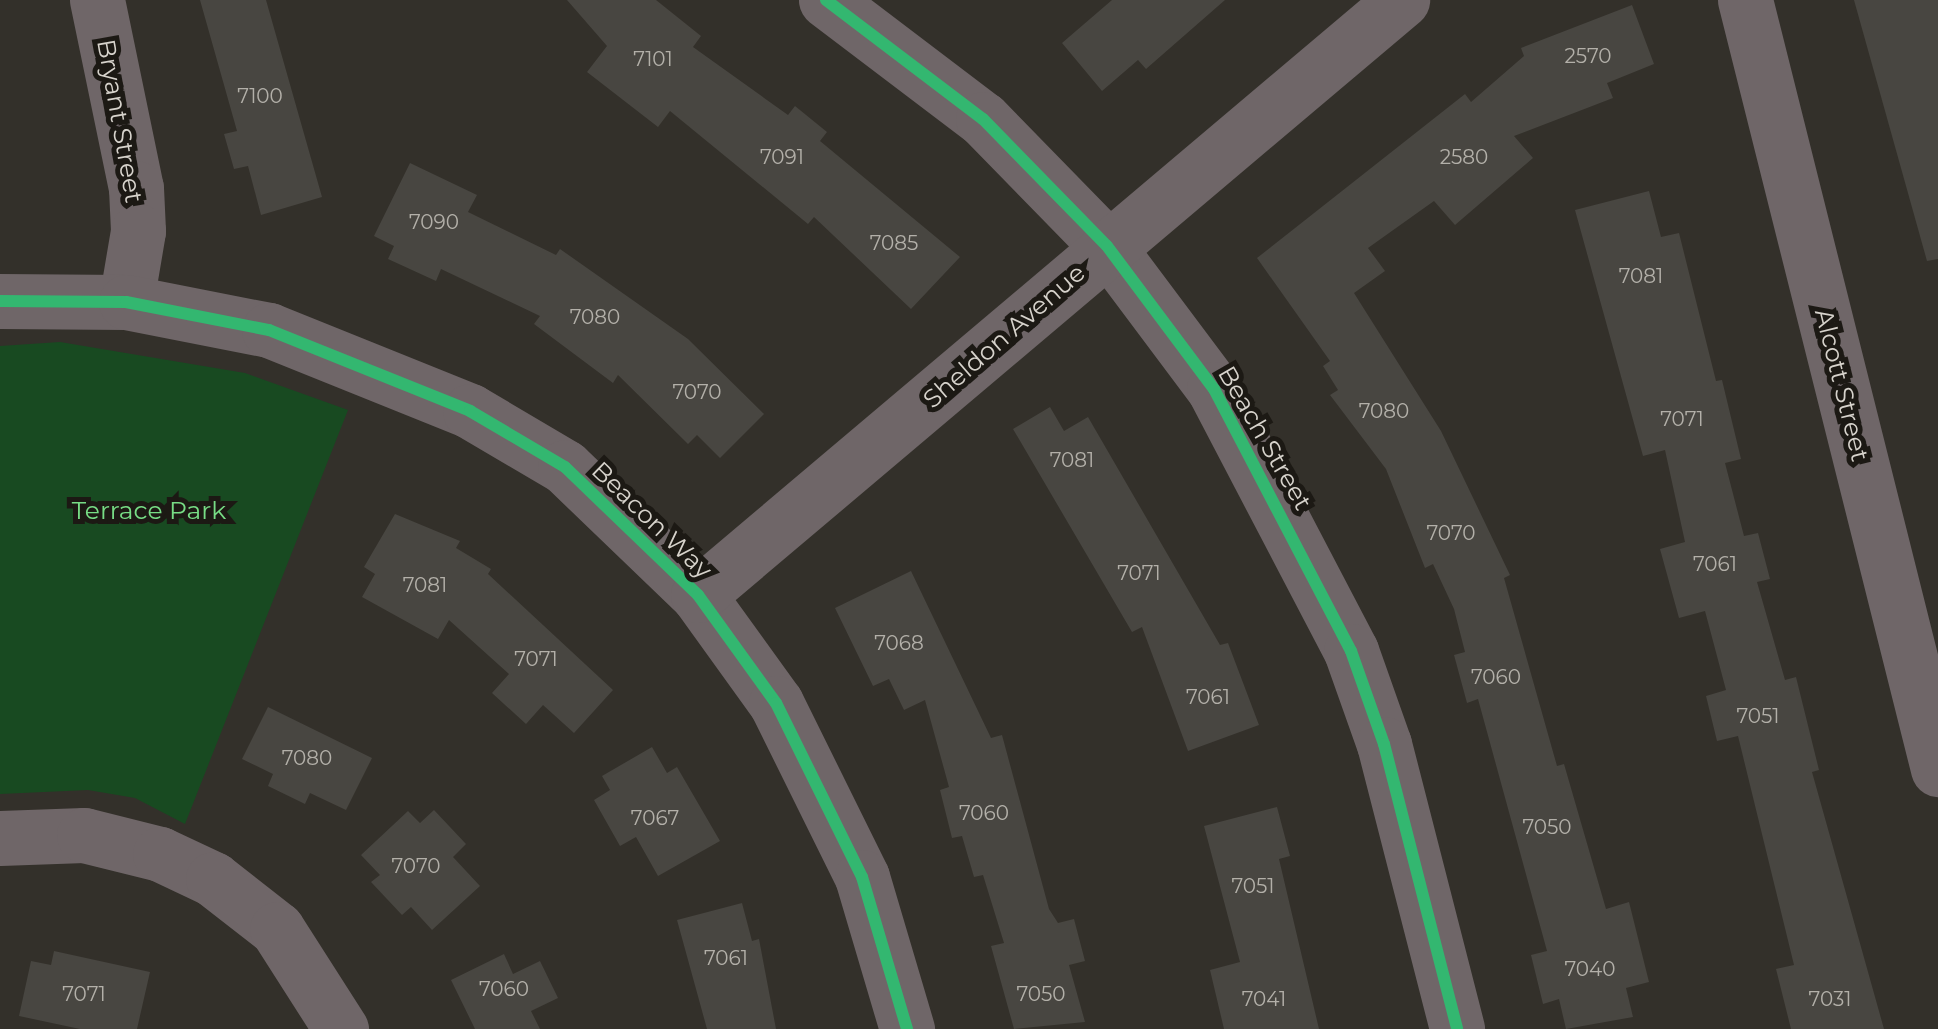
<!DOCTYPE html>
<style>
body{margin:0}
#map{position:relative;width:1938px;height:1029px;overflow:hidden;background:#33302a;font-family:Montserrat,sans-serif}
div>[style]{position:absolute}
.green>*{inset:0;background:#184a21}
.building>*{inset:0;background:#484641}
.minor>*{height:55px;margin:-27.5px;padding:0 27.5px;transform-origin:27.5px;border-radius:27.5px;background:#6f6668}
.cycleway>*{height:12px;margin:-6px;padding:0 6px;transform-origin:6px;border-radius:6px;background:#33b770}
span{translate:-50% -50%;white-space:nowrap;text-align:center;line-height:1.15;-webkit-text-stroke:10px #1c1914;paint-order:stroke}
.number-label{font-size:20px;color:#b3b0a9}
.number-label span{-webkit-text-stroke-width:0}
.street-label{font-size:25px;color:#d7d3cc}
.park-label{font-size:25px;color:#77dc85}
</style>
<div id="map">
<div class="green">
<i style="clip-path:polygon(60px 342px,245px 373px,348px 410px,185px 824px,135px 798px,88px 790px,0 794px,0 346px)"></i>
</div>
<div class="building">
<i style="clip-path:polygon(200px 0,266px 0,322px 197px,261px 215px,248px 166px,234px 169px,224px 134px,237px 131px)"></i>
<i style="clip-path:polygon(567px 0,656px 0,701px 36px,693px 47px,788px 115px,795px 106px,827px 132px,820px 141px,960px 257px,911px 309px,814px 217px,808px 224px,670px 111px,658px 127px,587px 72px,607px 46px)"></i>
<i style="clip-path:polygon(1112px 0,1225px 0,1146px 69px,1138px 60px,1102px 91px,1062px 43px)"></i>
<i style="clip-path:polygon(1854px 0,1938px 0,1938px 259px,1927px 261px)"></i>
<i style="clip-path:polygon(1632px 5px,1654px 64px,1607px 83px,1613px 98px,1514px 136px,1533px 158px,1455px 225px,1434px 201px,1368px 248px,1385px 271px,1354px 293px,1441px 431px,1510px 575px,1504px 578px,1557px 766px,1564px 764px,1606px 909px,1629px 902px,1649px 982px,1626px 988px,1633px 1017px,1566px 1029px,1559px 999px,1543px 1004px,1531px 955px,1547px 951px,1478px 699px,1467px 703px,1454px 655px,1465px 652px,1454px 609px,1433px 564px,1425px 568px,1386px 469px,1330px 395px,1338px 390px,1323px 366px,1330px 361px,1257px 258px,1465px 94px,1471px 102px,1524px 56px,1521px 48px)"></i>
<i style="clip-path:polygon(410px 163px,477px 195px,468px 212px,556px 255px,560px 249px,688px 339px,764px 414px,720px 458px,697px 435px,688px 444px,618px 375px,613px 383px,534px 324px,540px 316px,441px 269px,436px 281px,388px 259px,394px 246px,374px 236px)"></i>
<i style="clip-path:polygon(1649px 191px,1661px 237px,1679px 233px,1716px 381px,1722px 380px,1741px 459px,1725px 463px,1744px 536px,1758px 533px,1770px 579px,1757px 582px,1785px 680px,1796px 677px,1819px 770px,1812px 772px,1884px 1029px,1791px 1029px,1776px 969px,1794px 965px,1738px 736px,1717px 741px,1706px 696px,1726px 690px,1705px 611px,1679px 618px,1660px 549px,1685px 542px,1665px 450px,1643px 456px,1575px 210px)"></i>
<i style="clip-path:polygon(1050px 407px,1064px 431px,1088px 417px,1220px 645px,1228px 643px,1259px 725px,1188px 751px,1142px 627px,1132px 632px,1013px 429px)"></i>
<i style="clip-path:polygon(395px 514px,460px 541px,456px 548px,491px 569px,488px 574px,613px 690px,574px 733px,543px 705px,526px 724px,492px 693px,509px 674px,449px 620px,438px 639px,362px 597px,375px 574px,364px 567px)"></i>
<i style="clip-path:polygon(911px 571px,991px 738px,1002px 735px,1049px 909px,1058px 923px,1074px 919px,1085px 961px,1069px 965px,1085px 1022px,1014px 1029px,991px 946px,1004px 943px,983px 875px,974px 877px,962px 836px,952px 838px,940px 790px,949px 787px,925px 700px,904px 710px,889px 679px,873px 686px,835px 608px)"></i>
<i style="clip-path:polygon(268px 707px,372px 758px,346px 810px,310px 793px,305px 804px,268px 786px,273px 774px,242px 759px)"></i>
<i style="clip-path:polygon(652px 747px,667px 773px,677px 767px,720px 841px,658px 876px,636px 837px,620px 846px,594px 800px,610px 790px,602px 776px)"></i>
<i style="clip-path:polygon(1277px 807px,1290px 856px,1279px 859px,1319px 1029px,1224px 1029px,1210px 970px,1240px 962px,1204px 826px)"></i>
<i style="clip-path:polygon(434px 810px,466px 844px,453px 857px,480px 886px,432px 930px,411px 907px,402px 915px,371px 882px,380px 875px,361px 855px,408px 811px,420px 823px)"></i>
<i style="clip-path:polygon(742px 903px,752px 941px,759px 939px,776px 1029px,707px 1029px,677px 920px)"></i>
<i style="clip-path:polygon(54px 951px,150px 972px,137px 1029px,80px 1029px,19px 1016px,31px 961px,51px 965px)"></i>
<i style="clip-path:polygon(504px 954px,513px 974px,540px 961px,558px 998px,531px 1011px,540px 1029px,475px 1029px,451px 980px)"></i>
</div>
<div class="minor">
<i style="left:97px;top:0;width:192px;rotate:78.3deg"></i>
<i style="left:136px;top:188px;width:43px;rotate:87.3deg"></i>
<i style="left:138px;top:231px;width:72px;rotate:99.6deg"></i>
<i style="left:826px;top:0;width:197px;rotate:37.2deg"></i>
<i style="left:983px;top:119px;width:177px;rotate:45.7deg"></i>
<i style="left:1107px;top:246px;width:179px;rotate:53.2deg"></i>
<i style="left:1214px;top:389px;width:296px;rotate:62.4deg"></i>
<i style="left:1351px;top:651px;width:99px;rotate:70.5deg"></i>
<i style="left:1384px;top:744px;width:294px;rotate:75.6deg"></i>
<i style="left:1745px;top:0;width:793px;rotate:75.91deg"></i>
<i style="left:0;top:301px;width:126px;rotate:0.5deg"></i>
<i style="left:126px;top:302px;width:146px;rotate:11.1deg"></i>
<i style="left:269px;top:330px;width:217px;rotate:21.9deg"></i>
<i style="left:470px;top:411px;width:110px;rotate:30.5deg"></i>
<i style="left:565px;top:467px;width:185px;rotate:43.9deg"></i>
<i style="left:698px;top:595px;width:133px;rotate:54.2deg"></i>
<i style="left:776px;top:703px;width:194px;rotate:63.7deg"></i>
<i style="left:862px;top:877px;width:159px;rotate:73.5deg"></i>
<i style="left:698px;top:595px;width:922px;rotate:-40.2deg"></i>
<i style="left:0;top:838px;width:84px;rotate:-2deg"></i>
<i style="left:84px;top:835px;width:78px;rotate:14deg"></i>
<i style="left:160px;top:854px;width:59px;rotate:25.3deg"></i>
<i style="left:213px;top:879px;width:81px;rotate:38deg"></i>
<i style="left:277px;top:929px;width:119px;rotate:57.4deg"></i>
</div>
<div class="cycleway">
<i style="left:826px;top:0;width:197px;rotate:37.2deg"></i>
<i style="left:983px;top:119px;width:177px;rotate:45.7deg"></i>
<i style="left:1107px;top:246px;width:179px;rotate:53.2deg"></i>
<i style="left:1214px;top:389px;width:296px;rotate:62.4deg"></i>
<i style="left:1351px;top:651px;width:99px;rotate:70.5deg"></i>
<i style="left:1384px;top:744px;width:294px;rotate:75.6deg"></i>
<i style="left:0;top:301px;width:126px;rotate:0.5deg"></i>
<i style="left:126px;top:302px;width:146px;rotate:11.1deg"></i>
<i style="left:269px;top:330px;width:217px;rotate:21.9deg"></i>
<i style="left:470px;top:411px;width:110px;rotate:30.5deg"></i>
<i style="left:565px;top:467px;width:185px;rotate:43.9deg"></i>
<i style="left:698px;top:595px;width:133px;rotate:54.2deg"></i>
<i style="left:776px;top:703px;width:194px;rotate:63.7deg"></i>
<i style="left:862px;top:877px;width:159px;rotate:73.5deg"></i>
</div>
<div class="number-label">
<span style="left:1588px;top:56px">2570</span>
<span style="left:653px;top:59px">7101</span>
<span style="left:260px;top:96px">7100</span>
<span style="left:782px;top:157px">7091</span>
<span style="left:1464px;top:157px">2580</span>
<span style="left:434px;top:222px">7090</span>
<span style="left:894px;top:243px">7085</span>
<span style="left:1641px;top:276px">7081</span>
<span style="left:595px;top:317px">7080</span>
<span style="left:697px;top:392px">7070</span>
<span style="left:1384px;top:411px">7080</span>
<span style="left:1682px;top:419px">7071</span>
<span style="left:1072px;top:460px">7081</span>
<span style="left:1451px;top:533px">7070</span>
<span style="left:1715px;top:564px">7061</span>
<span style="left:1139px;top:573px">7071</span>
<span style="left:425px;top:585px">7081</span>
<span style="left:899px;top:643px">7068</span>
<span style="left:536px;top:659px">7071</span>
<span style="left:1496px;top:677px">7060</span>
<span style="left:1208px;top:697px">7061</span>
<span style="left:1758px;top:716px">7051</span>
<span style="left:307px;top:758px">7080</span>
<span style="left:984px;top:813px">7060</span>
<span style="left:655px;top:818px">7067</span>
<span style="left:1547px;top:827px">7050</span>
<span style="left:416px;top:866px">7070</span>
<span style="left:1253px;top:886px">7051</span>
<span style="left:726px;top:958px">7061</span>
<span style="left:1590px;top:969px">7040</span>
<span style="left:504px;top:989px">7060</span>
<span style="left:84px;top:994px">7071</span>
<span style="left:1041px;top:994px">7050</span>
<span style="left:1264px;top:999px">7041</span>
<span style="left:1830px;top:999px">7031</span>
</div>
<div class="street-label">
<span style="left:120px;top:121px;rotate:80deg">Bryant Street</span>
<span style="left:1004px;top:336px;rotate:-41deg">Sheldon Avenue</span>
<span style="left:1842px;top:385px;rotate:76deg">Alcott Street</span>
<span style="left:1265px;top:438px;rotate:60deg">Beach Street</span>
<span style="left:652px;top:520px;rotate:44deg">Beacon Way</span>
</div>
<div class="park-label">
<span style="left:149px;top:510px">Terrace Park</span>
</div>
</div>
